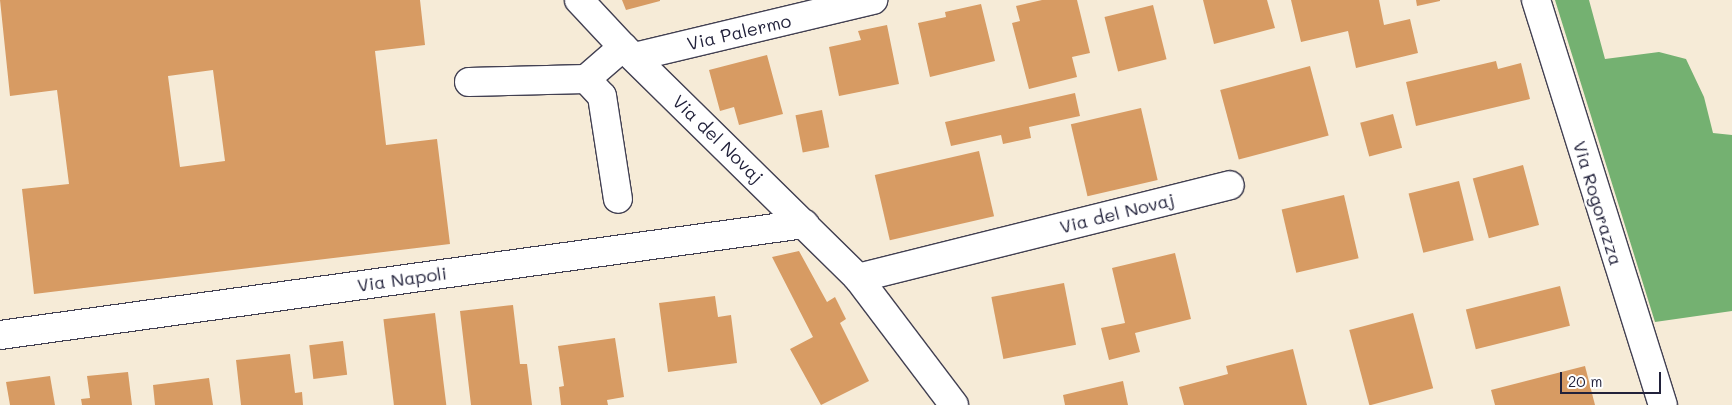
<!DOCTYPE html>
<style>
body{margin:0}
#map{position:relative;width:1732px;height:405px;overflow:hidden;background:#f6ebd7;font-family:Mali,sans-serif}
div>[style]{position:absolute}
.forest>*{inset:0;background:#74b171}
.building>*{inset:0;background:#d79b63;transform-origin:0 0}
.roads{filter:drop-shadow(1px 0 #424052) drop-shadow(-1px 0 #424052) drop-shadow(0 1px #424052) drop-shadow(0 -1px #424052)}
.minor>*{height:28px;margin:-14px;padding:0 14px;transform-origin:14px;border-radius:14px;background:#fff}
span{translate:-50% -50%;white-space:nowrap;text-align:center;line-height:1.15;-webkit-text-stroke:5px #fff;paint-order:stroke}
.street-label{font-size:18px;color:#22223b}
.scale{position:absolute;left:1560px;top:372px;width:101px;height:22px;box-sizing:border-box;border:2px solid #22223b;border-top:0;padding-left:6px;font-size:15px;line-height:18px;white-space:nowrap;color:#22223b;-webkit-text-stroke:4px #fff;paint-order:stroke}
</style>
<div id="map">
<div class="forest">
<i style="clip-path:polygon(1555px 0,1589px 0,1605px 59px,1659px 52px,1686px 59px,1704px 97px,1713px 133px,1732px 135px,1732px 311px,1655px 322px)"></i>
</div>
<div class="building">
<i style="clip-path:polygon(evenodd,0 0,420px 0,425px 45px,375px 51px,386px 145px,437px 139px,450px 244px,34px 294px,22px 189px,69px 184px,57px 90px,10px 96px,0 0,213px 70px,225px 161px,180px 167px,168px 76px,213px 70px)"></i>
<i style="clip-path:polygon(622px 0,660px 0,660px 1px,626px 10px)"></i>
<i style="clip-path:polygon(1042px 0,1077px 0,1090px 53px,1072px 57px,1077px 77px,1029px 89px,1012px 23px,1020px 21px,1016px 6px)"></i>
<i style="clip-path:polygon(1203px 0,1267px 0,1275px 28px,1214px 44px)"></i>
<i style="clip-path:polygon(1291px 0,1379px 0,1384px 25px,1410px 19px,1418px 53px,1356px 68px,1348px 31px,1301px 42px)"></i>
<i style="clip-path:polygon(1416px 0,1440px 0,1440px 1px,1417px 6px)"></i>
<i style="clip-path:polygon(981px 4px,995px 61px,930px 77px,918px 23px,946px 17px,945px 12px)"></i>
<i style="left:1153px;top:5px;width:56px;height:50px;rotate:76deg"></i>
<i style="clip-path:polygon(887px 25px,899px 84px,839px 96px,829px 47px,861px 40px,858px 31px)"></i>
<i style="clip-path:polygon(767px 55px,783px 114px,739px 125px,734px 107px,720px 111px,709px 70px)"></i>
<i style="clip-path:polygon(1496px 61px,1498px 69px,1521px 63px,1530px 99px,1416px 126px,1406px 82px)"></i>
<i style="left:1310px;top:66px;width:72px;height:93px;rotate:75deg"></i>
<i style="clip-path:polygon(1075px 93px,1080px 116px,1029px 127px,1031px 138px,1003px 144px,1001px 135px,951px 146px,945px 122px)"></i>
<i style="left:1141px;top:108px;width:74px;height:72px;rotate:77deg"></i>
<i style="left:822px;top:110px;width:38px;height:27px;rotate:79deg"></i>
<i style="left:1393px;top:114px;width:35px;height:34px;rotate:75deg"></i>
<i style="left:979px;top:151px;width:67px;height:107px;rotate:77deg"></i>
<i style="left:1523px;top:165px;width:62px;height:52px;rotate:75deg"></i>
<i style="left:1459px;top:181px;width:61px;height:52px;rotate:76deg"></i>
<i style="left:1344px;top:195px;width:65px;height:64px;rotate:77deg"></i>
<i style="clip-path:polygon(799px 251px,827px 302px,835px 297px,846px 319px,840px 323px,869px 381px,821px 405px,790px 349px,813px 337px,772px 257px)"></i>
<i style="clip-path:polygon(1175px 253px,1191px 319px,1135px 333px,1140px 352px,1109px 360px,1101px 328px,1125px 323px,1112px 268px)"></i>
<i style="left:1064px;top:283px;width:63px;height:74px;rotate:79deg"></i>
<i style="left:1560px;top:286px;width:41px;height:97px;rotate:76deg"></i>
<i style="clip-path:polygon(715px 296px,718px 317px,731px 315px,737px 363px,668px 372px,659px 303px)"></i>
<i style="clip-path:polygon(513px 305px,520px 364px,527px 364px,532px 405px,471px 405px,460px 311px)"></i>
<i style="left:435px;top:313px;width:93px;height:52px;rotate:83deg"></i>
<i style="left:1413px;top:313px;width:78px;height:66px;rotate:75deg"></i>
<i style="clip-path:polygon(615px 338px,624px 397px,607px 400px,608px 405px,561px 405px,559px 387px,564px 386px,558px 346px)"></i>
<i style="left:343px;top:341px;width:34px;height:34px;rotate:83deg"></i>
<i style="clip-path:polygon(1293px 349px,1307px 405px,1184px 405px,1179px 387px,1228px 374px,1226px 366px)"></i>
<i style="clip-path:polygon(290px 354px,295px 393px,302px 392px,303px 405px,241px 405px,236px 360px)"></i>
<i style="clip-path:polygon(1585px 366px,1595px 405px,1495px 405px,1491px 390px)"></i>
<i style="clip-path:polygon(128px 372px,132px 405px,82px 405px,81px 399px,90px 398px,87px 376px)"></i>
<i style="clip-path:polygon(50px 376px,55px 405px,10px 405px,6px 382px)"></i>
<i style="clip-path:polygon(209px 378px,213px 405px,155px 405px,153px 385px)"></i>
<i style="clip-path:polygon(1123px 381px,1128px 405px,1065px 405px,1063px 395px)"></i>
</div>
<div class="roads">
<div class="minor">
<i style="left:579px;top:0;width:64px;rotate:46.9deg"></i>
<i style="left:623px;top:47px;width:330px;rotate:44.5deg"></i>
<i style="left:858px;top:278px;width:159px;rotate:52.9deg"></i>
<i style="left:1536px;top:0;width:424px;rotate:72.6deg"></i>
<i style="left:634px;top:57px;width:246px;rotate:-13.4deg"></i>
<i style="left:586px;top:79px;width:23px;rotate:47deg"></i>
<i style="left:602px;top:96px;width:104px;rotate:81.2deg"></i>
<i style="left:469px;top:82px;width:117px;rotate:-1.5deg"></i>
<i style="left:586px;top:79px;width:49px;rotate:-40.9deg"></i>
<i style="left:858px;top:278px;width:383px;rotate:-14deg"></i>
<i style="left:0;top:335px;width:812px;rotate:-7.86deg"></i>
</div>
</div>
<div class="street-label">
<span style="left:739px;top:32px;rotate:-13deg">Via Palermo</span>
<span style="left:718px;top:139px;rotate:44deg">Via del Novaj</span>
<span style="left:1598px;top:203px;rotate:73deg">Via Rogorazza</span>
<span style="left:1117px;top:213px;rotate:-14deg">Via del Novaj</span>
<span style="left:402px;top:279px;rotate:-8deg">Via Napoli</span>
</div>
<div class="scale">20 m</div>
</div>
